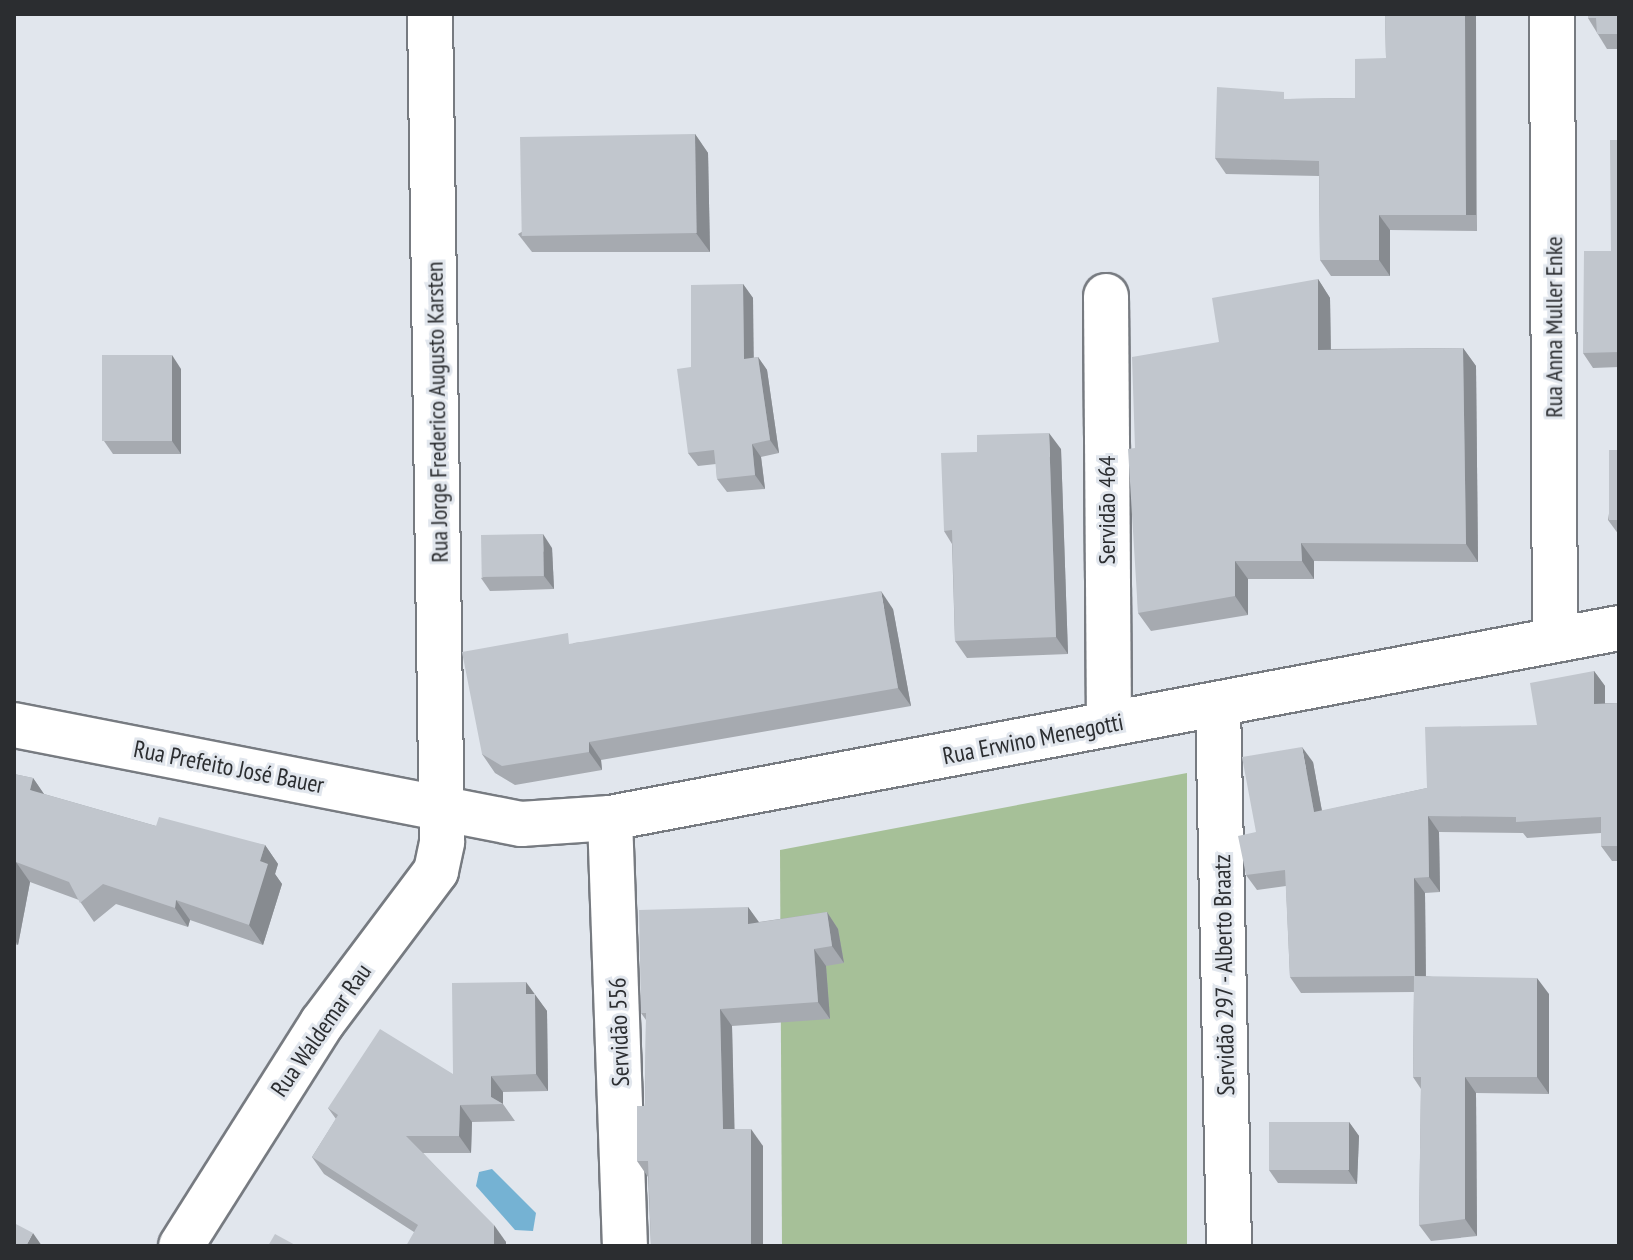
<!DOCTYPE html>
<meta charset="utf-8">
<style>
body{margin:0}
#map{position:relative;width:1633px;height:1260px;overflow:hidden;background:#e1e6ed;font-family:"PT Sans Narrow",sans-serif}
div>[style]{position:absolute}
.green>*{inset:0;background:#a6c098}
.water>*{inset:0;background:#75b2d3}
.roads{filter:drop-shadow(2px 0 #777b81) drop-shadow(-2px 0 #777b81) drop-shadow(0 2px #777b81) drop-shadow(0 -2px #777b81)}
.minor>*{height:44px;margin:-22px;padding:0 22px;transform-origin:22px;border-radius:22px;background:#fff}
.tertiary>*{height:44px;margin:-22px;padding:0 22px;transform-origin:22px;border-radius:22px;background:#fff}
.wall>*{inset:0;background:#a6aab0}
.shaded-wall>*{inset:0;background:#878b90;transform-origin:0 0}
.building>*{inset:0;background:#c1c6cd;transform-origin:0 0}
span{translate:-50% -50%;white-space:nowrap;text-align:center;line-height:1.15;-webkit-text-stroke:6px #e1e6ed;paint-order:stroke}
.street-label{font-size:24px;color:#2b2d30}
.frame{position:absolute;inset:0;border:16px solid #2b2d30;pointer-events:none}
</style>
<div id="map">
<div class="green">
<i style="clip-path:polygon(1187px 773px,1187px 1246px,782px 1246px,780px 850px)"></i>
</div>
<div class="water">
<i style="clip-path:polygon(492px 1169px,536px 1213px,533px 1231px,515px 1230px,476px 1186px,479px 1172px)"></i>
</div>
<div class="roads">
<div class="minor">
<i style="left:1552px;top:14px;width:626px;rotate:89.73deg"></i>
<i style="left:1106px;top:296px;width:428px;rotate:89.6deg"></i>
<i style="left:1218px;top:704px;width:542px;rotate:88.84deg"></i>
<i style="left:610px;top:818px;width:428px;rotate:88deg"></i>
</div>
<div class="tertiary">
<i style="left:14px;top:725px;width:517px;rotate:11.05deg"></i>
<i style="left:521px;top:824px;width:89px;rotate:-3.9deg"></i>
<i style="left:610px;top:818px;width:1027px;rotate:-10.66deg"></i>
<i style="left:181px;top:1246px;width:264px;rotate:-57.7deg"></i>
<i style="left:322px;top:1023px;width:190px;rotate:-53.1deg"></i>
<i style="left:436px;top:871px;width:30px;rotate:-78deg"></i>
<i style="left:442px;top:842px;width:828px;rotate:-90.83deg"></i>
</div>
</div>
<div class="wall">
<i style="clip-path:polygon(1385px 14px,1476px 14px,1477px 231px,1390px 230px,1390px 276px,1331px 276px,1320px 260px,1319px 176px,1226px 174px,1215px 158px,1289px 99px,1355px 98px,1386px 58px)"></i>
<i style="clip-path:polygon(1619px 14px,1619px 49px,1607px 49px,1588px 18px)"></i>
<i style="clip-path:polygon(695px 134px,708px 153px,710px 252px,532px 252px,518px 234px)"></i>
<i style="clip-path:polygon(1619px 140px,1619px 367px,1593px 368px,1583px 353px,1611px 251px)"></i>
<i style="clip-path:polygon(1318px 279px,1330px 298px,1331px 349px,1463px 348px,1476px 366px,1478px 562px,1314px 561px,1314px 579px,1248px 579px,1248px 615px,1151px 631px,1138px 613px,1135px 448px,1219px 342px)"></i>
<i style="clip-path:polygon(743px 284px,753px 298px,753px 358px,758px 357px,767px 370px,779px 453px,761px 457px,765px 489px,727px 492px,717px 479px,716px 464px,698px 466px,688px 453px,691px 367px)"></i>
<i style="clip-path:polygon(181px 369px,181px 454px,113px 454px,104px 441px)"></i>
<i style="clip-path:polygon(1061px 449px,1068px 654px,967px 658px,955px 641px,952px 544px,944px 531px)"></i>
<i style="clip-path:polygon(1619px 450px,1619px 535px,1608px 520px)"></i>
<i style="clip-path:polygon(552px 548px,554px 589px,490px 591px,481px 578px)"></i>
<i style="clip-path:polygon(893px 609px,911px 706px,601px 760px,602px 770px,515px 785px,495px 773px,482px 754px,574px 643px)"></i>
<i style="clip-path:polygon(1594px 671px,1605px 686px,1605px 703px,1619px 703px,1619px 861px,1612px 861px,1601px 846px,1601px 833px,1527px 838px,1523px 833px,1439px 832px,1440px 892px,1425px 893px,1426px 976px,1549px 994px,1549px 1094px,1476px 1093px,1477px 1236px,1431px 1241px,1419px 1225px,1421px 1089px,1413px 1077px,1414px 992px,1301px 993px,1290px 977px,1286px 886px,1257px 890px,1246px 875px,1256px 832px,1313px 762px,1322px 811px,1427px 788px,1537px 725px)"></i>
<i style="clip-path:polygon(14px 774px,33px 778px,44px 794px,156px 826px,265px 845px,278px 864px,275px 874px,282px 884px,263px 945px,190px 920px,188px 927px,116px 904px,94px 922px,79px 900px,30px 882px,18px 945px,14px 944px)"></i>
<i style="clip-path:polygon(748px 907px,759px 922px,827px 912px,838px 929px,844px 963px,826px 966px,830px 1019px,732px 1026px,734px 1129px,763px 1146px,763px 1246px,651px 1246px,648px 1177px,637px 1161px,645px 1106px,646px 1020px,641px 1013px)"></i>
<i style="clip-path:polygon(534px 994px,547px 1011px,548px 1091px,503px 1092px,503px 1104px,515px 1121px,472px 1122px,471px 1153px,423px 1153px,506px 1242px,414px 1232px,324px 1174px,312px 1157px,336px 1119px,328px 1108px,453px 1074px)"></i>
<i style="clip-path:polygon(1349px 1122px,1359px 1136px,1357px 1184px,1278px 1183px,1269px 1170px)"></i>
</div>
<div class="shaded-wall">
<i style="left:1465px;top:14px;width:11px;height:201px"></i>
<i style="clip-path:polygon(695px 134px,708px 153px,710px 252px,696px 233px)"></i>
<i style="clip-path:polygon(1379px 215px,1390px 230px,1390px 276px,1379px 260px)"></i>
<i style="clip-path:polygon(1318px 279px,1330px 298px,1331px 368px,1318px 350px)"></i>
<i style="clip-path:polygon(743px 284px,753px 298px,754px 372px,744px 359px)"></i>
<i style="clip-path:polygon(1463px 348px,1476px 366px,1478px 562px,1466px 544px)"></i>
<i style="clip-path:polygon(172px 355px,181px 369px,181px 454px,172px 441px)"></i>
<i style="clip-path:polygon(758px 357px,767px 370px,779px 453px,770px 440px)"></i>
<i style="clip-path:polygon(1049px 433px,1061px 449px,1068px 654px,1056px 637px)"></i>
<i style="clip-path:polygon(752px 444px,761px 457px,765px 489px,755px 475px)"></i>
<i style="clip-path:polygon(543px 534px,552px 548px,554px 589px,544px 576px)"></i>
<i style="clip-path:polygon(1301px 543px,1314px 561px,1314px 579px,1302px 561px)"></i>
<i style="clip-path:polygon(1235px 561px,1248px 579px,1248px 615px,1235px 596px)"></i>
<i style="clip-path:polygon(881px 591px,893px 609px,911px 706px,898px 688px)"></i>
<i style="clip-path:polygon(1594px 671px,1605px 686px,1605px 719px,1594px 704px)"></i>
<i style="clip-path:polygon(589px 742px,601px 760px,602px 770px,589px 752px)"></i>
<i style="clip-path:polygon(1302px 747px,1313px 762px,1325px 828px,1314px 812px)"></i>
<i style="clip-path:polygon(33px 778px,46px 797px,30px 790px)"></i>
<i style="clip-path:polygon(1428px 816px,1439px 832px,1440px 892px,1429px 877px)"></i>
<i style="clip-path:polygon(265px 845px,278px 864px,275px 874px,282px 884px,263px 945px,249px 925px,260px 861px)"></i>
<i style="clip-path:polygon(16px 862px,30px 882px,18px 945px,14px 939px,14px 874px)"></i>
<i style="clip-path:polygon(1414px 878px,1425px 893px,1426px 992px,1415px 976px)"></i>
<i style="clip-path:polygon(176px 900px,190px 920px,188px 927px,175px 908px)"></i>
<i style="clip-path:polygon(748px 907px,760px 924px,748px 924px)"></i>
<i style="clip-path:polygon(827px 912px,838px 929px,844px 963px,832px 946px)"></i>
<i style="clip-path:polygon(814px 949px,826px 966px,830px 1019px,818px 1002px)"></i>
<i style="clip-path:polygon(1537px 978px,1549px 994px,1549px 1094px,1537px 1077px)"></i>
<i style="clip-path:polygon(526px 982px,547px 1011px,548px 1091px,536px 1074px,526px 994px)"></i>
<i style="clip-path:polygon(720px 1009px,732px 1026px,735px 1146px,723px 1129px)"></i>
<i style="clip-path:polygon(491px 1076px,503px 1092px,503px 1104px,491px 1097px)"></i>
<i style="clip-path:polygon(1465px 1077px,1476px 1093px,1477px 1236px,1465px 1219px)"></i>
<i style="clip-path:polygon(460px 1105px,472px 1122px,471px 1153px,459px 1136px)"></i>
<i style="clip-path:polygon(1349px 1122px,1359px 1136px,1357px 1184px,1348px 1170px)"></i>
<i style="clip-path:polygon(751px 1129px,763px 1146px,763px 1246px,751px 1246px)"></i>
<i style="clip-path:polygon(494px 1225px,506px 1242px,506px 1246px,494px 1246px)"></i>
<i style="clip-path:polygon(33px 1233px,42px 1246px,26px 1246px)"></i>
</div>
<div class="building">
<i style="clip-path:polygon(1385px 14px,1465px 14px,1466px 215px,1379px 215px,1379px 260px,1320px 260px,1319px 161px,1215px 158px,1217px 87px,1284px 92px,1284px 99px,1355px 98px,1355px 59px,1386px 58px)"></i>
<i style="clip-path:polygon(1588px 14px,1619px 14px,1619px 34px,1597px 34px,1596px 18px,1588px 18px)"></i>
<i style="left:695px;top:134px;width:99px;height:175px;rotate:89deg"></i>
<i style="clip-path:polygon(1610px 140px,1619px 140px,1619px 352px,1583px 353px,1584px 251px,1611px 251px)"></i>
<i style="clip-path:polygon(1318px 279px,1318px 350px,1463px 348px,1466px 544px,1301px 543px,1302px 561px,1235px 561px,1235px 596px,1138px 613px,1128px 449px,1135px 448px,1132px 357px,1219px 342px,1212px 298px)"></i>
<i style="clip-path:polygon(743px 284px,744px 359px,758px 357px,770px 440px,752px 444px,755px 475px,717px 479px,714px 450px,688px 453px,677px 369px,691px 367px,691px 285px)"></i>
<i style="left:172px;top:355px;width:86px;height:70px;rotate:90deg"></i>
<i style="clip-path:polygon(1049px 433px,1056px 637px,955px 641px,952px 530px,944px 531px,941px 453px,977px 452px,977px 435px)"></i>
<i style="left:1609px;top:450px;width:10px;height:70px"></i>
<i style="left:543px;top:534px;width:42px;height:62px;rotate:89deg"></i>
<i style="clip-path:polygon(881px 591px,898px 688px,589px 742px,589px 752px,502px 766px,482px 754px,462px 652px,568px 633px,569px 644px)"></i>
<i style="clip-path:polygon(1594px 671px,1594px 704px,1619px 703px,1619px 846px,1601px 846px,1601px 817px,1516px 822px,1516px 817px,1428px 816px,1429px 877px,1414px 878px,1415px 976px,1290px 977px,1285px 870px,1246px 875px,1238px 836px,1256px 832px,1242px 757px,1302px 747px,1314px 812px,1427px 788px,1425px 727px,1537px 725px,1530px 683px)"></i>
<i style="clip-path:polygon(14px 774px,33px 778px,30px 790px,156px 826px,159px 817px,265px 845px,260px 861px,268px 864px,249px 925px,176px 900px,175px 908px,103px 884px,80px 903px,69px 882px,16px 862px,14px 874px)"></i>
<i style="clip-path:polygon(748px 907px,748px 924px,827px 912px,832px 946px,814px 949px,818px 1002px,720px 1009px,723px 1129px,751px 1129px,751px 1246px,651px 1246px,648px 1161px,637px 1161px,637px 1106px,645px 1106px,646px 1013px,641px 1013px,639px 910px)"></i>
<i style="clip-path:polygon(1414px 976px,1537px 978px,1537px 1077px,1465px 1077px,1465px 1219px,1419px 1225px,1421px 1077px,1413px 1077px)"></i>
<i style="clip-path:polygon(526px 982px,526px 994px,535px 994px,536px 1074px,491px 1076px,491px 1097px,503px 1104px,460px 1105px,459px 1136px,406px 1136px,494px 1225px,494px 1246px,406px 1246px,418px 1225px,312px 1157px,338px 1115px,328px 1108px,380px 1029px,453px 1074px,452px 983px)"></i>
<i style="left:1269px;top:1122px;width:80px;height:48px"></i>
<i style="clip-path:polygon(14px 1223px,33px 1233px,26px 1246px,14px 1246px)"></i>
<i style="clip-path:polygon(275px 1234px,297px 1246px,268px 1246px)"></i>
</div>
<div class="street-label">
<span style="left:1554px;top:327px;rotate:-90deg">Rua Anna Muller Enke</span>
<span style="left:437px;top:412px;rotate:-91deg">Rua Jorge Frederico Augusto Karsten</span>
<span style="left:1107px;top:510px;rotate:-90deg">Servidão 464</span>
<span style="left:1033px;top:739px;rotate:-11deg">Rua Erwino Menegotti</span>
<span style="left:229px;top:767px;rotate:11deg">Rua Prefeito José Bauer</span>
<span style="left:1224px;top:975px;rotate:-91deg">Servidão 297 - Alberto Braatz</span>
<span style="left:321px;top:1030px;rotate:-55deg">Rua Waldemar Rau</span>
<span style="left:619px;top:1032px;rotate:-92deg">Servidão 556</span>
</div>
<div class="frame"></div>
</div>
